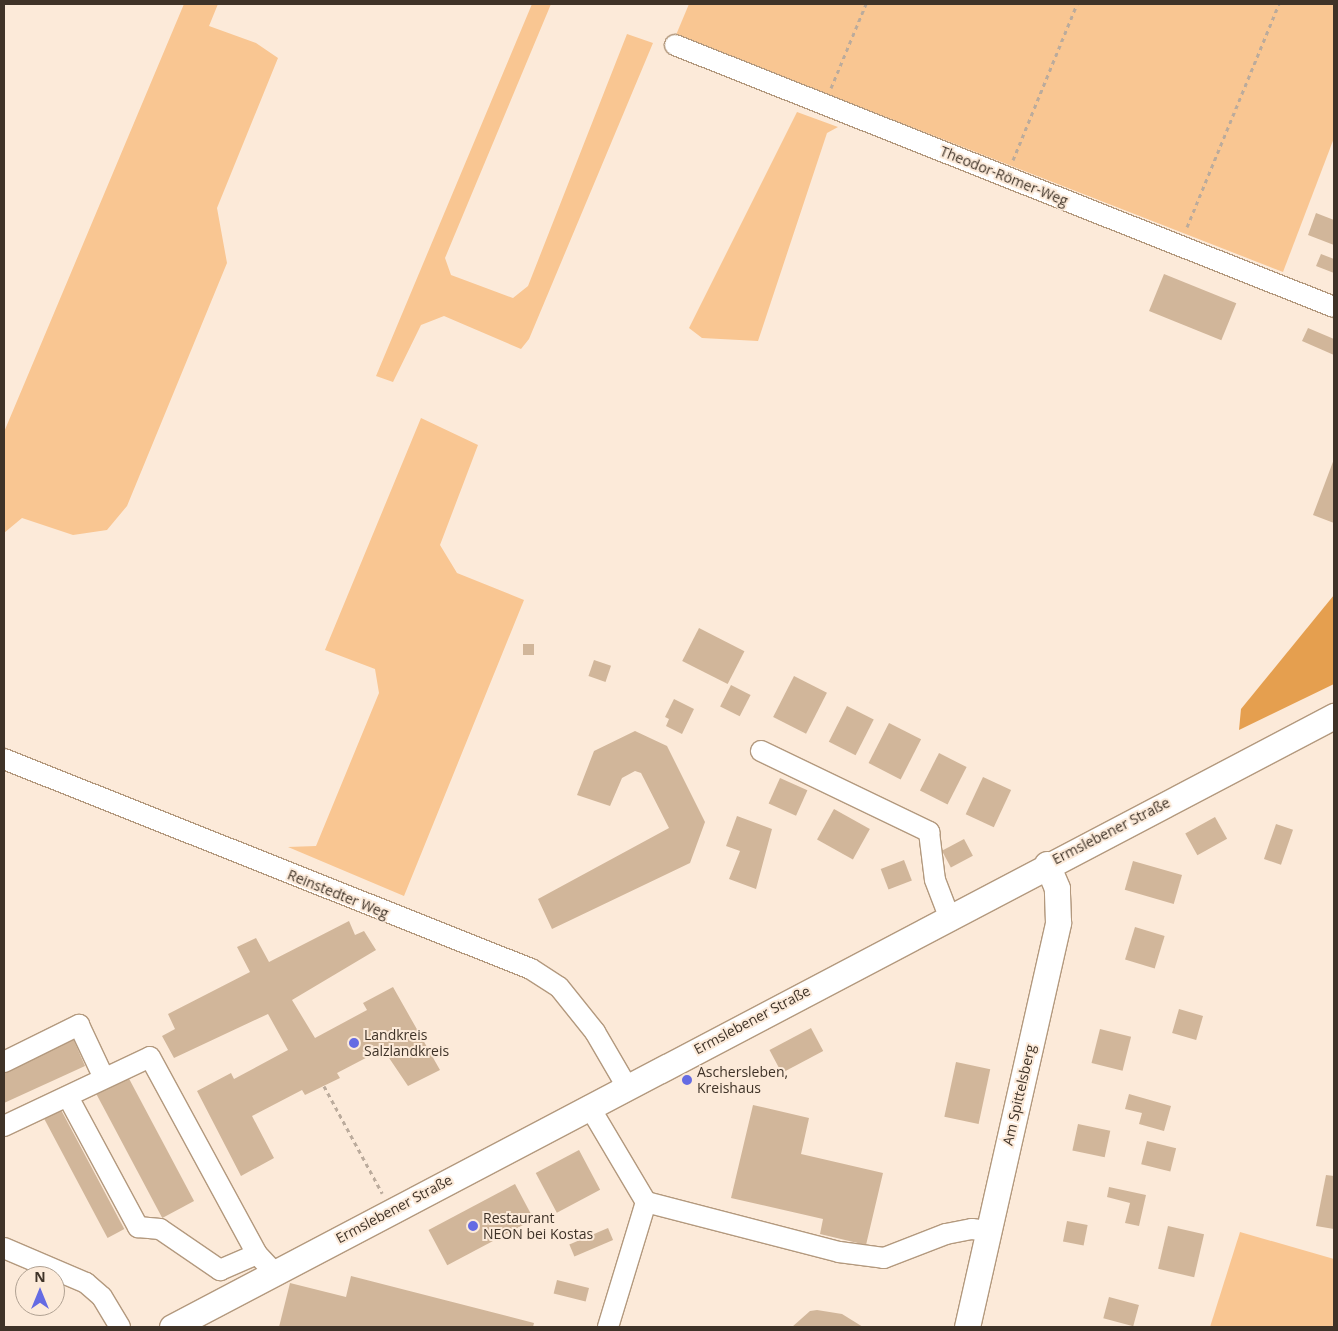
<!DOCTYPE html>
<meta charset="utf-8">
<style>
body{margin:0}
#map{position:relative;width:1338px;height:1331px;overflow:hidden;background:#fcead9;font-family:"Open Sans",sans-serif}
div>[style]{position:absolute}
.green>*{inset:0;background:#f9c692}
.forest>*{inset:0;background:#e59f4f}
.building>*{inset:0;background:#d1b69a;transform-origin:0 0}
.path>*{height:3px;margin-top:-1.5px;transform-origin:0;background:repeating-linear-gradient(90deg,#bbab9c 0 4px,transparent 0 8px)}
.roads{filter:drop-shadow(1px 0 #b3997e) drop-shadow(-1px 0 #b3997e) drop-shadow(0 1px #b3997e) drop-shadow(0 -1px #b3997e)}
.minor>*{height:20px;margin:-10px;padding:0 10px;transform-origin:10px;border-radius:10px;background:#fff}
.major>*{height:25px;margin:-12.5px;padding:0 12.5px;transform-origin:12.5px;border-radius:12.5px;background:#fff}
.dots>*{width:14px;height:14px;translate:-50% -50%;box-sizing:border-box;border:2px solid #fcead9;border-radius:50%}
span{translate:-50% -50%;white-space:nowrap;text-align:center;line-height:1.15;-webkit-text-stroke:4px #fcead9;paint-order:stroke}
.street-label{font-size:14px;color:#3f3328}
.poi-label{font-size:14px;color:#3f3328}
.left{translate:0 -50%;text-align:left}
.frame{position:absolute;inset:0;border:5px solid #3f3328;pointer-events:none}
.north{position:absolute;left:15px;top:1266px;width:50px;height:50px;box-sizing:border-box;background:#fcead9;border:1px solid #b0a192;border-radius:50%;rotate:0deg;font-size:14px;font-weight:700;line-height:20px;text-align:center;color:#3f3328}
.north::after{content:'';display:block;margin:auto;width:18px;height:22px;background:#656be3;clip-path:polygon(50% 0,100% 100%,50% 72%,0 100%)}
</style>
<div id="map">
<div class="green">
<i style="clip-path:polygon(184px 4px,218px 4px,209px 26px,256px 43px,278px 58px,217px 208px,227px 263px,127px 506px,107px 530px,73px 535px,22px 518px,4px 533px,4px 432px)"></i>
<i style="clip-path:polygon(532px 4px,551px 4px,445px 258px,451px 275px,513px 298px,528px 286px,627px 34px,653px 43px,529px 339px,521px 349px,444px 316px,421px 325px,393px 382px,376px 376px)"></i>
<i style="clip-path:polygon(689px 4px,1334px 4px,1334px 138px,1283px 272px,676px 35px)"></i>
<i style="clip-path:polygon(797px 112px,838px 127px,827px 133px,758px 341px,702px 338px,689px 328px)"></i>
<i style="clip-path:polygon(421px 418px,478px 445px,440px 545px,457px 573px,524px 600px,404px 896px,288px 847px,316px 846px,379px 693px,375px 669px,325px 650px)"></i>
<i style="clip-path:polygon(1240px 1232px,1334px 1259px,1334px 1327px,1210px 1327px)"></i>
</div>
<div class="forest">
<i style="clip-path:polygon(1334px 595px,1334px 684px,1239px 730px,1241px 709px)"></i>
</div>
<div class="building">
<i style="clip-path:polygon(1316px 213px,1334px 220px,1334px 245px,1308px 235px)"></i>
<i style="clip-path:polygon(1321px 254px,1334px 259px,1334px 273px,1316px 266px)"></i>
<i style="left:1164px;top:274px;width:78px;height:40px;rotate:22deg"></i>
<i style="clip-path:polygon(1308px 328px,1334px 339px,1334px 355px,1302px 341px)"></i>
<i style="clip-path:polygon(1334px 459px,1334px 523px,1313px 515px)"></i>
<i style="left:699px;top:628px;width:51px;height:37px;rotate:27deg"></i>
<i style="left:534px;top:644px;width:11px;height:11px;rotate:90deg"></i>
<i style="left:594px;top:660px;width:18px;height:17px;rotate:19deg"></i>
<i style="left:794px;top:676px;width:37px;height:46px;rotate:27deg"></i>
<i style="left:731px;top:685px;width:22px;height:24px;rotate:27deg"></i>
<i style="clip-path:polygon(674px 699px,694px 709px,682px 734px,666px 726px,669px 719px,665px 717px)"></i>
<i style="left:847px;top:706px;width:30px;height:40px;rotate:27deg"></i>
<i style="left:889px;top:723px;width:36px;height:45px;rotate:27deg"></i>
<i style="clip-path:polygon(635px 731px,667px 746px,705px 822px,690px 863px,552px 929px,538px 899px,669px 828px,641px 773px,635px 771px,622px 778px,610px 806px,577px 795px,594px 751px)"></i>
<i style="left:939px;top:753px;width:31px;height:42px;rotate:27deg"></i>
<i style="left:983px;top:777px;width:31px;height:41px;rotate:25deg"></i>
<i style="left:780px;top:778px;width:30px;height:28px;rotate:24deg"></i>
<i style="left:834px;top:809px;width:41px;height:35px;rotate:29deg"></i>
<i style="clip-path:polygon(737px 816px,772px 829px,756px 889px,729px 879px,740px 851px,726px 846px)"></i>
<i style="left:1215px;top:817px;width:25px;height:34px;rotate:61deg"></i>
<i style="left:1276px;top:824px;width:18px;height:37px;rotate:19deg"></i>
<i style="left:964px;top:839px;width:19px;height:25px;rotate:62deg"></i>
<i style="left:904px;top:860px;width:22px;height:25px;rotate:69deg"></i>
<i style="left:1133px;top:861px;width:51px;height:30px;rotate:16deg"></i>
<i style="clip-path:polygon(349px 921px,355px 935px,364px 931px,376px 950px,292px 1000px,315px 1038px,367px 1010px,363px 1003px,393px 987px,440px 1070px,408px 1086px,383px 1049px,337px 1073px,340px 1078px,305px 1095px,302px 1090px,252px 1116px,274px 1158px,241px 1176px,197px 1091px,231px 1073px,234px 1079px,288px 1050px,268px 1014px,174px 1058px,162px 1036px,175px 1029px,168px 1014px,250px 972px,237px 947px,256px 938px,269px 962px)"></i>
<i style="left:1135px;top:927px;width:31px;height:34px;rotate:17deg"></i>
<i style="left:1179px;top:1009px;width:25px;height:25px;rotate:16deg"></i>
<i style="left:811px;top:1028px;width:26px;height:47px;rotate:62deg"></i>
<i style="left:1100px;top:1029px;width:32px;height:35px;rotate:14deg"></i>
<i style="clip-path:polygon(73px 1038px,85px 1066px,4px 1103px,4px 1069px)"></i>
<i style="left:956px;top:1062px;width:35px;height:56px;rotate:12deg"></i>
<i style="left:126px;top:1073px;width:145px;height:36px;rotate:62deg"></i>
<i style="clip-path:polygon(1129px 1094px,1171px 1106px,1164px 1131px,1139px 1124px,1142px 1113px,1125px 1109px)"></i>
<i style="clip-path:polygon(753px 1105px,809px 1118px,801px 1154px,883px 1173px,866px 1245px,820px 1234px,823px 1219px,731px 1198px)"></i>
<i style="left:60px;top:1108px;width:137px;height:19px;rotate:62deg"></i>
<i style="left:1078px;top:1124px;width:33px;height:27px;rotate:12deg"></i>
<i style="left:1147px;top:1141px;width:30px;height:24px;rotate:14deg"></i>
<i style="left:579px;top:1150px;width:45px;height:49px;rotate:62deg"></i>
<i style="clip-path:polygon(1326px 1175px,1334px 1176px,1334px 1229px,1316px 1226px)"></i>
<i style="left:515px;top:1184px;width:40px;height:98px;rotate:62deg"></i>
<i style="clip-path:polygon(1109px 1187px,1146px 1195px,1139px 1226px,1125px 1223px,1130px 1203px,1107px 1197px)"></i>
<i style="left:1067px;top:1221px;width:21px;height:21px;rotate:11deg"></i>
<i style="left:1168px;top:1226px;width:37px;height:44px;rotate:13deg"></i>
<i style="left:608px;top:1228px;width:13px;height:42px;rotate:67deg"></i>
<i style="clip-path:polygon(351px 1276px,534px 1323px,533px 1327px,279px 1327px,290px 1283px,346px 1297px)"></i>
<i style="left:557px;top:1280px;width:33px;height:14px;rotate:14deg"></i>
<i style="left:1109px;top:1297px;width:31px;height:22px;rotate:15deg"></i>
<i style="clip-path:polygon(817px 1310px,842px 1314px,863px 1327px,792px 1327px,810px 1311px)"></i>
</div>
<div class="path">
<i style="left:831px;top:88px;width:91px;rotate:-67.4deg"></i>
<i style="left:1013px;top:160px;width:169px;rotate:-67.7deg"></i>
<i style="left:1187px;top:227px;width:241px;rotate:-67.6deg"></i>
<i style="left:324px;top:1086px;width:122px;rotate:61.5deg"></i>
</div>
<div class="roads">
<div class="minor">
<i style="left:675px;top:45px;width:709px;rotate:21.68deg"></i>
<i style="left:761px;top:751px;width:187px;rotate:25.7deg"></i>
<i style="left:929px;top:832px;width:48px;rotate:82.9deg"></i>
<i style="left:935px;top:880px;width:39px;rotate:69deg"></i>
<i style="left:4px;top:759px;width:567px;rotate:21.73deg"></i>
<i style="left:531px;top:969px;width:33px;rotate:33deg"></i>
<i style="left:559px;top:987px;width:58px;rotate:51.3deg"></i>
<i style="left:595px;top:1032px;width:64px;rotate:59.8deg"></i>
<i style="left:4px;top:1062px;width:84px;rotate:-26.3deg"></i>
<i style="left:79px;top:1025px;width:56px;rotate:64.8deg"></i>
<i style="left:68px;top:1097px;width:148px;rotate:61.7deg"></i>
<i style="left:138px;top:1227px;width:22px;rotate:5deg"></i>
<i style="left:160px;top:1229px;width:73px;rotate:34.3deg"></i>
<i style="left:220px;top:1270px;width:40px;rotate:-23.4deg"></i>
<i style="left:589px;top:1106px;width:112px;rotate:59.3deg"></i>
<i style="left:646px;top:1202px;width:199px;rotate:14.5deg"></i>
<i style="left:839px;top:1252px;width:45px;rotate:7.6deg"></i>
<i style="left:884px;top:1258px;width:66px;rotate:-21.2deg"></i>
<i style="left:946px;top:1234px;width:26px;rotate:-11deg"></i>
<i style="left:972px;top:1229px;width:17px;rotate:7deg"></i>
<i style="left:4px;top:1126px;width:161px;rotate:-25.3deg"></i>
<i style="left:150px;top:1057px;width:224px;rotate:61.5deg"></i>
<i style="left:257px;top:1254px;width:25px;rotate:47deg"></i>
<i style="left:4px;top:1248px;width:89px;rotate:23.1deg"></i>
<i style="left:86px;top:1283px;width:21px;rotate:41deg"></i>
<i style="left:102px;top:1297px;width:35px;rotate:59deg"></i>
<i style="left:608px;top:1327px;width:131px;rotate:-73.1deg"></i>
</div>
<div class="major">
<i style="left:172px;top:1327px;width:1313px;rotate:-27.74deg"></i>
<i style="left:967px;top:1327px;width:415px;rotate:-77.3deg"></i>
<i style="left:1058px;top:922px;width:34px;rotate:-92deg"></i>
<i style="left:1057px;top:888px;width:26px;rotate:-113deg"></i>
</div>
</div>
<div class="dots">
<i style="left:354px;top:1043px;background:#656be3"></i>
<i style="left:687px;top:1080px;background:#656be3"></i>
<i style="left:473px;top:1226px;background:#656be3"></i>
</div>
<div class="street-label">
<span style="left:1004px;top:176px;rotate:22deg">Theodor-Römer-Weg</span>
<span style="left:1111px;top:831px;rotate:-27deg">Ermslebener Straße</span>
<span style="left:338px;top:894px;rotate:22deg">Reinstedter Weg</span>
<span style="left:752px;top:1020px;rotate:-28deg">Ermslebener Straße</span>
<span style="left:1019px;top:1095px;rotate:-77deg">Am Spittelsberg</span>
<span style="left:394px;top:1209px;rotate:-28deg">Ermslebener Straße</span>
</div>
<div class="poi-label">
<span class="left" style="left:364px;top:1043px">Landkreis<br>Salzlandkreis</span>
<span class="left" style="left:697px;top:1080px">Aschersleben,<br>Kreishaus</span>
<span class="left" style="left:483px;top:1226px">Restaurant<br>NEON bei Kostas</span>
</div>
<div class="frame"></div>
<div class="north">N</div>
</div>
